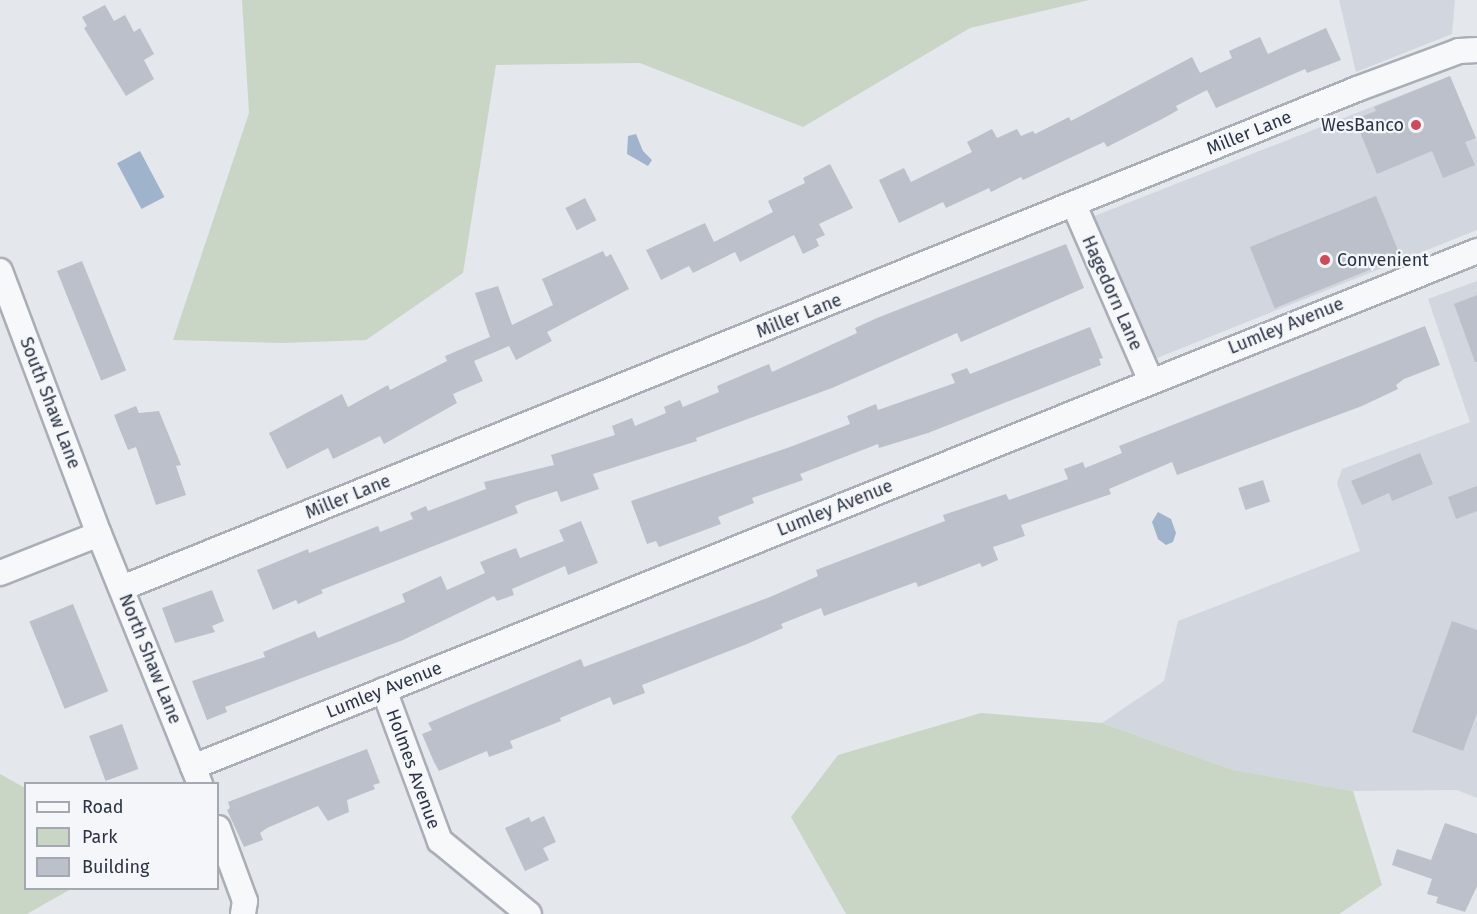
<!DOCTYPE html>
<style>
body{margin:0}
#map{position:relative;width:1477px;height:914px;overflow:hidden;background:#e4e7ec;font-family:"Fira Sans",sans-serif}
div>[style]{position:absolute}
.built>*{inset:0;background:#d2d6de}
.green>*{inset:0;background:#c9d6c5}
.water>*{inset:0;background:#9fb4cc;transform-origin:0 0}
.building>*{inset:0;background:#bbc0ca;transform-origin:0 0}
.roads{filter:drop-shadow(2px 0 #a9aeb7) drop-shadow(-2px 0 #a9aeb7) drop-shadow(0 2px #a9aeb7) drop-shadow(0 -2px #a9aeb7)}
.minor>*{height:24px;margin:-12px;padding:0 12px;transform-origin:12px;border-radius:12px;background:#f7f8fa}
.dots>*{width:16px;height:16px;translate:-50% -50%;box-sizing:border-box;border:3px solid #f4f6f9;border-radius:50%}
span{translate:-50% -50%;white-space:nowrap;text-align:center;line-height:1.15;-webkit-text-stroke:4.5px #f4f6f9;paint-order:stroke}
.poi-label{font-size:18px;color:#2b3445}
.right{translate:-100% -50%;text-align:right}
.left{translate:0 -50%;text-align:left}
.street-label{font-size:18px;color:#2b3445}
.legend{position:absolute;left:24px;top:782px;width:195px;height:108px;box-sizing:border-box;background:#f4f6f9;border:2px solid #a4a8b1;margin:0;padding:8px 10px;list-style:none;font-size:18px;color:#2b3445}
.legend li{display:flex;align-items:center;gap:12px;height:30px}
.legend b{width:30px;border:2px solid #a4a8b1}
</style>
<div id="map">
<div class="built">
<i style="clip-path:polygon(1339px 0,1455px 0,1452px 34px,1356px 72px)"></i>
<i style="clip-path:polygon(1450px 76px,1477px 141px,1477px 230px,1152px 360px,1092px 217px)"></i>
<i style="clip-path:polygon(1477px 281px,1477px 798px,1457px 790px,1353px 791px,1233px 770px,1102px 723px,1164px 681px,1178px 621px,1360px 551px,1337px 483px,1342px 469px,1470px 422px,1428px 299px)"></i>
</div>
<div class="green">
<i style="clip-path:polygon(242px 0,1089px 0,970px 28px,803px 127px,640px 63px,496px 65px,463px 273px,366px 340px,283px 343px,173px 340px,249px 113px)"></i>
<i style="clip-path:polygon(981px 713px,1102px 723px,1233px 770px,1353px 791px,1382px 885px,1339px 914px,846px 914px,791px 817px,838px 755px)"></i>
<i style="clip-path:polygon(0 774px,25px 788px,26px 888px,71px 889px,27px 914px,0 914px)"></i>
</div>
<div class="water">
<i style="clip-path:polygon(636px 134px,643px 151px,652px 160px,648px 166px,627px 154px,628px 136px)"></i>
<i style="left:140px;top:151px;width:52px;height:26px;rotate:62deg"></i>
<i style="clip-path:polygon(1158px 512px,1171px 519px,1176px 533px,1173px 542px,1166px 545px,1158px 539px,1152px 522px)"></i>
</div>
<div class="building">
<i style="clip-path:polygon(105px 5px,114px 21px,125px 15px,134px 32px,140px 28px,154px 54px,144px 60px,154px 79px,126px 96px,84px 28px,87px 26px,82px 17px)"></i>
<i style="clip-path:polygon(1326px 28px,1341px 60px,1307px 73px,1305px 69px,1216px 108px,1207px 90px,1176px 106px,1178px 110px,1164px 118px,1107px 147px,1104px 142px,1023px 180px,1021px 177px,991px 192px,989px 188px,946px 208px,943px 202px,899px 223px,879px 180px,904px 168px,911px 182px,972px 152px,967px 142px,992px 129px,997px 138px,1017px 129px,1021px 136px,1033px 131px,1035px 134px,1069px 117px,1071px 121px,1192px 57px,1200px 73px,1232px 58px,1229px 51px,1260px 37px,1268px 54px)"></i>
<i style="clip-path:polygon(1450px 76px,1476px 138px,1465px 142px,1475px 165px,1443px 178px,1432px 151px,1377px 174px,1360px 132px,1364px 131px,1358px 118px,1376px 111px,1374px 107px)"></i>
<i style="clip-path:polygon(830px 164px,853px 208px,819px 224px,825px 235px,816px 239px,819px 246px,803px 254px,794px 235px,740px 262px,735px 252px,693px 273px,689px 266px,661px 280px,646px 250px,705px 223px,714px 242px,773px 212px,768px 201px,805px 183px,803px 178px)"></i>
<i style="left:1376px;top:196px;width:66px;height:136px;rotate:68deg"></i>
<i style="left:585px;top:198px;width:25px;height:22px;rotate:63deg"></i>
<i style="clip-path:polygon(1066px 244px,1084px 288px,961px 342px,957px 333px,832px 388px,696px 438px,697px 441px,593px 474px,599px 489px,561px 502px,557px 491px,524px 502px,515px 506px,518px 513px,321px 590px,323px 593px,298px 604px,296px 600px,273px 610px,257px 570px,308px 549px,309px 553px,378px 526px,380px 532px,413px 519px,410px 513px,426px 506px,428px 511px,486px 489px,484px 482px,554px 465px,551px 455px,615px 435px,612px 426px,632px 418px,635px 426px,666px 413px,664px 407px,680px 400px,683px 407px,719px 392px,717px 386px,769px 364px,772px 372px,857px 333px,855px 328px,877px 318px)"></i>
<i style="clip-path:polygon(603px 251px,606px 257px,611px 254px,629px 289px,547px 332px,552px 341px,516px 360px,509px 346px,474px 361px,483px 381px,453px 394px,457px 403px,384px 444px,380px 436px,333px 459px,328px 448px,287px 469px,269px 433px,342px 394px,348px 407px,388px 385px,390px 390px,447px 361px,445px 356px,490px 337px,475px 293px,498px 286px,512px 325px,553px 305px,542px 279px)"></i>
<i style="left:82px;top:261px;width:118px;height:27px;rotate:68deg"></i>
<i style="clip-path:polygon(1477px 295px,1477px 362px,1475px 362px,1454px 304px)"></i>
<i style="clip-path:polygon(1425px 326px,1440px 365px,1404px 379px,1396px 385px,1398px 389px,1362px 406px,1177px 475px,1172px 462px,1109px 489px,1111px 494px,1021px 525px,1025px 536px,993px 547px,998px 560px,982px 567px,980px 563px,918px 587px,916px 582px,824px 616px,821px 608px,781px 624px,783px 628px,747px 644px,642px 685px,645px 693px,613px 705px,610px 697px,560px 718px,561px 721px,510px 741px,513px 748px,489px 757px,487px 751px,439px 771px,434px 762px,422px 734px,432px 730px,428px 723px,470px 705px,581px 659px,584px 667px,770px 597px,818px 576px,816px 570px,945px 521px,943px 515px,1006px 494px,1009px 500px,1068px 479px,1064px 469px,1083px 462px,1085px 468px,1122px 453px,1119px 446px)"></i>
<i style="clip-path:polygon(1090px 327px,1103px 358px,1099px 359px,1101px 365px,928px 433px,879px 448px,878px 444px,800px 474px,803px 480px,752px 498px,754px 503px,718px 517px,721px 524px,659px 547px,656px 541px,647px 544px,631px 501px,790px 447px,850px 424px,847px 416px,876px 404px,878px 410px,955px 383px,951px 374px,967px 368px,970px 374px)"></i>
<i style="clip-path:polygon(136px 406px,139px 413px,159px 411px,181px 465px,176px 466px,186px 495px,156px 505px,136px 447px,128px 450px,114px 415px)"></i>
<i style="clip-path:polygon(1420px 453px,1433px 484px,1392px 501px,1389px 493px,1362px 505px,1351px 481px)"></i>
<i style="left:1263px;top:480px;width:23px;height:26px;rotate:72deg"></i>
<i style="clip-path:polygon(1477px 486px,1477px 511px,1456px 519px,1448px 497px)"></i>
<i style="clip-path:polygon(581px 521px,598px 563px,568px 575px,565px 566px,512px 589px,514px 595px,497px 601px,494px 596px,403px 640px,225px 707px,227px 712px,207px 720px,192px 681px,265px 657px,263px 652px,315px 631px,318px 638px,405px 602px,402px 594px,441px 576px,447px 590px,485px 573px,480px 562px,516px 548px,520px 558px,564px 541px,559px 530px)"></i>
<i style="clip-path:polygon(212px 590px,224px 621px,212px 626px,215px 632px,175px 643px,162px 608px)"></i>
<i style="left:73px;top:604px;width:94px;height:47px;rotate:68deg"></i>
<i style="clip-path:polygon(1452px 621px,1477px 630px,1477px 713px,1463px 751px,1412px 732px)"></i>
<i style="left:122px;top:724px;width:48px;height:35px;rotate:70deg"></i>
<i style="clip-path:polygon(367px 749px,380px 783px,373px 785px,375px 789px,347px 800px,349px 812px,328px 821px,318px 806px,267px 828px,260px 833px,263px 840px,244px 847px,227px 810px,230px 808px,228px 802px)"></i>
<i style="clip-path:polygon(544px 816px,556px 842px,543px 848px,549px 860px,525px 871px,505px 828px,529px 817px,531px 822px)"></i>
<i style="clip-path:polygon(1445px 823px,1477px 834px,1477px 886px,1465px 912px,1436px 903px,1438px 897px,1427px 894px,1432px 879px,1392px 865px,1397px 849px,1431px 860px)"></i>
</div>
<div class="roads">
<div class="minor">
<i style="left:1074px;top:205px;width:192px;rotate:66.4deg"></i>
<i style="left:0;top:271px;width:281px;rotate:69.4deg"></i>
<i style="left:99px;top:534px;width:270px;rotate:68deg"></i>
<i style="left:0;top:573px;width:106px;rotate:-21.5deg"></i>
<i style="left:122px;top:588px;width:1332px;rotate:-22deg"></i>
<i style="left:1357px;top:89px;width:109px;rotate:-20.4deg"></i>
<i style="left:1459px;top:51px;width:18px;rotate:-3deg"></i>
<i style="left:384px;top:690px;width:161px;rotate:69.7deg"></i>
<i style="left:440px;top:841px;width:115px;rotate:39.4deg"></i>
<i style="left:193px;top:767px;width:1384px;rotate:-21.89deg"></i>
<i style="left:218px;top:828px;width:78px;rotate:69.7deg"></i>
<i style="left:245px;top:901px;width:13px;rotate:99deg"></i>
</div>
</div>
<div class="dots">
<i style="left:1416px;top:125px;background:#d1495b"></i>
<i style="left:1325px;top:260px;background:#d1495b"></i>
</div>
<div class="poi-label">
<span class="right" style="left:1404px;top:125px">WesBanco</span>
<span class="left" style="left:1337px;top:260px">Convenient</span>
</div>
<div class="street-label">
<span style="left:1249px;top:133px;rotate:-22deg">Miller Lane</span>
<span style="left:1112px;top:293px;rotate:66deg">Hagedorn Lane</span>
<span style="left:799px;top:316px;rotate:-22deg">Miller Lane</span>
<span style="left:1286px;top:326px;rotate:-22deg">Lumley Avenue</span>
<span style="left:50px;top:403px;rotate:69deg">South Shaw Lane</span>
<span style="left:348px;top:497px;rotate:-22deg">Miller Lane</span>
<span style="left:835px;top:508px;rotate:-22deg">Lumley Avenue</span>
<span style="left:150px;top:659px;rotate:68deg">North Shaw Lane</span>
<span style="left:384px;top:690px;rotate:-22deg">Lumley Avenue</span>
<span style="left:413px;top:769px;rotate:70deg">Holmes Avenue</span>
</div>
<ul class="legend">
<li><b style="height:8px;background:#f7f8fa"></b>Road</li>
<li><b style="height:16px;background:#c9d6c5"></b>Park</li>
<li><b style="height:16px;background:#bbc0ca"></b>Building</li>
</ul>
</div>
